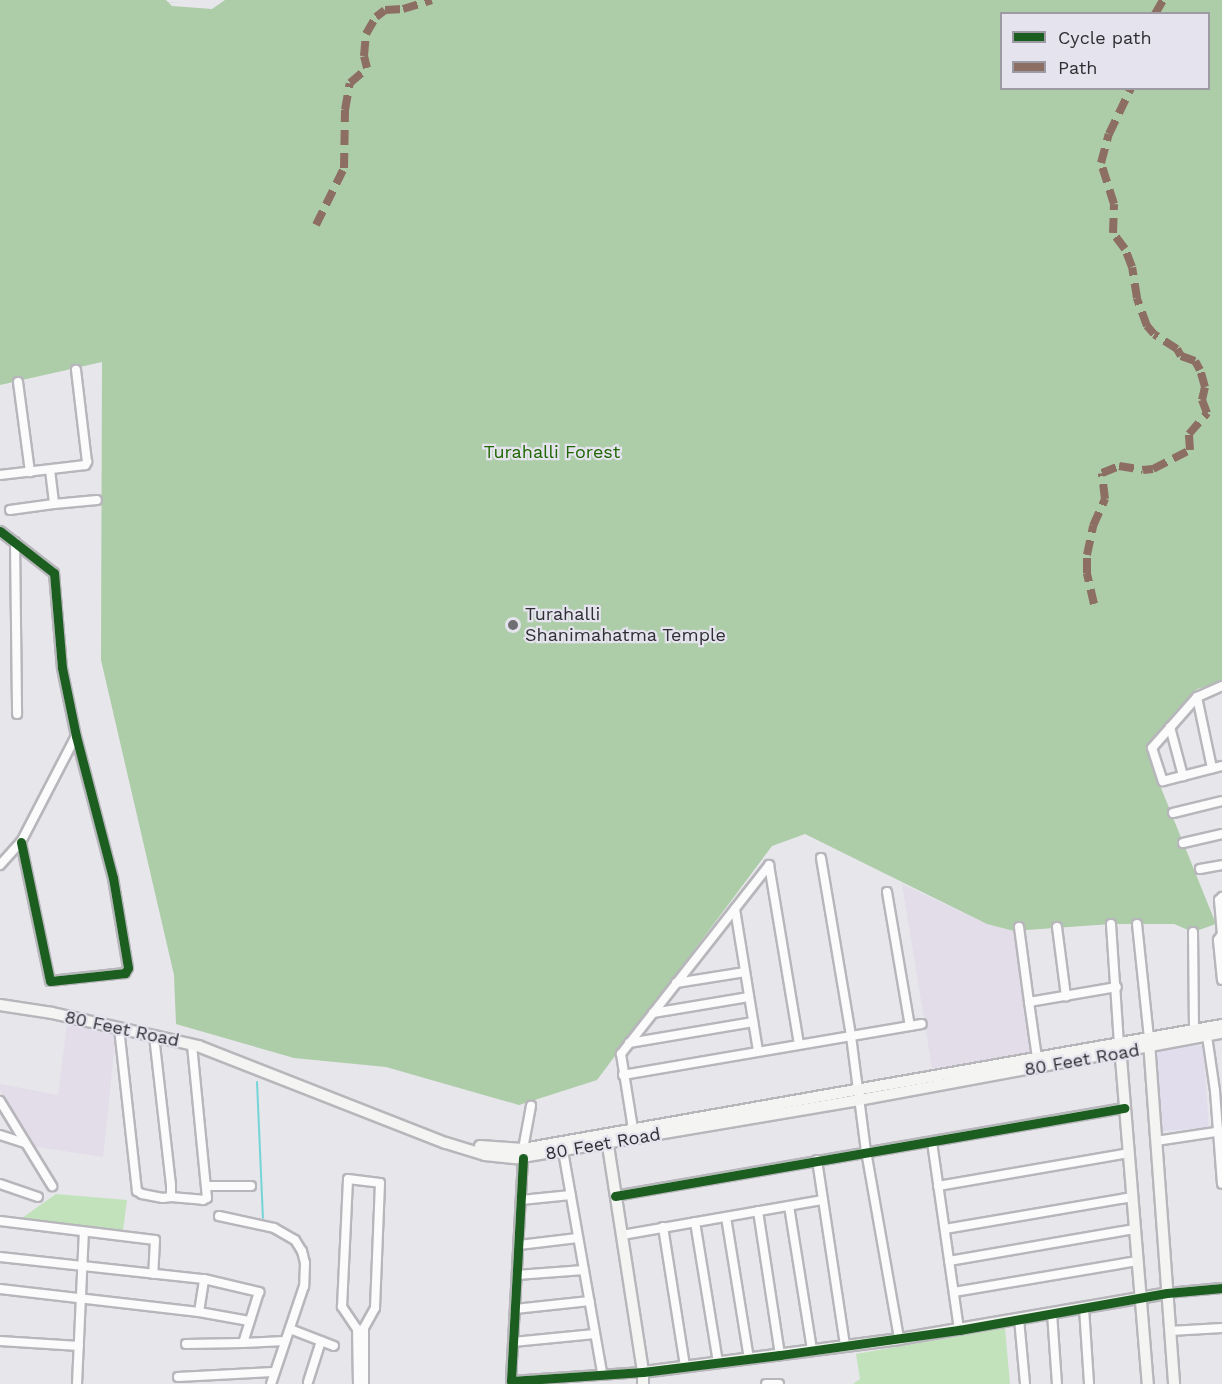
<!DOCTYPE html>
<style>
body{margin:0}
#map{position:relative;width:1222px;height:1384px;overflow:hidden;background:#e6e6eb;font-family:"Work Sans",sans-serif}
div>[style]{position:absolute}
.commercial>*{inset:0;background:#e3ddea}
.education>*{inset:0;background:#e2ddec;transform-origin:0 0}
.green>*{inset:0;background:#c2e2bc}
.forest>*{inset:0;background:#adcca8}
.stream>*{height:2px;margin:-1px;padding:0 1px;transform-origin:1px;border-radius:1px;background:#75d4d5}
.roads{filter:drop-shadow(2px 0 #b7b6bb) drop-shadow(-2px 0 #b7b6bb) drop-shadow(0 2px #b7b6bb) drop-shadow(0 -2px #b7b6bb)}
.street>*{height:8px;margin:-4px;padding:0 4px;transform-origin:4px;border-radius:4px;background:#fbfbfc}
.secondary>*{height:10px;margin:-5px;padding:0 5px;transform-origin:5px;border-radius:5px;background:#f4f4f2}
.quiet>*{height:8px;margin-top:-4px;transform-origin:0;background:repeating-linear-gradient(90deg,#8d6e63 0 15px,transparent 0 23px)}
.cycleway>*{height:9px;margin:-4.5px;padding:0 4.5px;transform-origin:4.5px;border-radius:4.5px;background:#1b5e20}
.dots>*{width:16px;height:16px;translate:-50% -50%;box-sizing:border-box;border:3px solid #e4e3ee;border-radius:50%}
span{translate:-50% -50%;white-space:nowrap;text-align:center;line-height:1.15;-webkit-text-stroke:4.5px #e4e3ee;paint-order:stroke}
.park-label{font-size:18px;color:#1e6600}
.poi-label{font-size:18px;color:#2f2e33}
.left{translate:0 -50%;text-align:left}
.street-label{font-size:18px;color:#2f2e33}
.legend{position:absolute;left:1000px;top:12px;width:210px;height:78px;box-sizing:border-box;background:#e4e3ee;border:2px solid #9c9ba3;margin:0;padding:8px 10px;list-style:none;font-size:18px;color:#2f2e33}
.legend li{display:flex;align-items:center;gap:12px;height:30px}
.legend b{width:30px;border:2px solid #9c9ba3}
</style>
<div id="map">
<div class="commercial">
<i style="clip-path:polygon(902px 884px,987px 924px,1014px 931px,1034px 1054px,932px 1068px)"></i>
<i style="clip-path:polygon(67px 1023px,116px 1034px,103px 1157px,31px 1146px,0 1090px,0 1084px,58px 1095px)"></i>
</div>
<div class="education">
<i style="left:1203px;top:1045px;width:83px;height:48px;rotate:86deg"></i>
</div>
<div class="green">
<i style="clip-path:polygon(56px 1194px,127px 1200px,123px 1231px,22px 1218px)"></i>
<i style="clip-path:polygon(1005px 1328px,1010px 1384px,853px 1384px,860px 1379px,856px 1354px)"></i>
</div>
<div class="forest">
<i style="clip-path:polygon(evenodd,0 0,166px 0,172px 6px,212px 9px,225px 0,1222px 0,1222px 682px,1197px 689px,1151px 746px,1155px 773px,1216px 924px,1193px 932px,1174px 924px,1111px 924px,1014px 931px,987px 924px,805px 834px,772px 846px,597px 1080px,519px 1105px,386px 1067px,294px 1058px,176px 1024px,174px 975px,101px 660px,102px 362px,0 385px,0 0,1002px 14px,1208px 14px,1208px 88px,1002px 88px,1002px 14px)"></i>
</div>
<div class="stream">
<i style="left:257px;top:1082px;width:136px;rotate:87.5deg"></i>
</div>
<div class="roads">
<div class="street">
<i style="left:18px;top:382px;width:91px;rotate:82.4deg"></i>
<i style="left:50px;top:470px;width:34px;rotate:83deg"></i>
<i style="left:54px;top:504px;width:43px;rotate:-5.3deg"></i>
<i style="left:0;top:475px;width:86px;rotate:-6.7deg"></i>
<i style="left:85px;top:465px;width:4px;rotate:-56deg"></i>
<i style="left:87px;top:462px;width:93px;rotate:-96.8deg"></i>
<i style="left:10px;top:510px;width:44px;rotate:-7.8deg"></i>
<i style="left:0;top:531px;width:68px;rotate:37.9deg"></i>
<i style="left:54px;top:573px;width:95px;rotate:85.2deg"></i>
<i style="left:62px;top:668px;width:69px;rotate:78.4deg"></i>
<i style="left:76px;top:736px;width:147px;rotate:75.4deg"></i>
<i style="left:113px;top:878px;width:91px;rotate:80.5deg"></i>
<i style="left:128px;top:968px;width:6px;rotate:121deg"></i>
<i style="left:125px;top:973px;width:75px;rotate:173.9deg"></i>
<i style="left:50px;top:981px;width:142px;rotate:-101.8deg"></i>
<i style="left:15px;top:542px;width:172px;rotate:89.3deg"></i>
<i style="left:1222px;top:686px;width:27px;rotate:156deg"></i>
<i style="left:1197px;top:697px;width:68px;rotate:131.4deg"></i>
<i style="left:1152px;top:748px;width:35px;rotate:72deg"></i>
<i style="left:1163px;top:781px;width:61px;rotate:-14.3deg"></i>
<i style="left:1197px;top:697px;width:73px;rotate:78.1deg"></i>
<i style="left:1170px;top:727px;width:51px;rotate:75.1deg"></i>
<i style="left:1173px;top:813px;width:50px;rotate:-13.8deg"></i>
<i style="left:1183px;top:843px;width:40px;rotate:-13deg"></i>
<i style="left:821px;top:858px;width:181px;rotate:80.4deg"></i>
<i style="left:851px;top:1036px;width:116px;rotate:82.6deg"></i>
<i style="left:866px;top:1151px;width:191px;rotate:80deg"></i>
<i style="left:0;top:865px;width:31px;rotate:-48deg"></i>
<i style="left:21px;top:842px;width:119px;rotate:-62.6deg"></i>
<i style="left:769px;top:865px;width:181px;rotate:80.5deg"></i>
<i style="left:1200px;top:869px;width:22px;rotate:-10deg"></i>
<i style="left:887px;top:892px;width:136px;rotate:80.3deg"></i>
<i style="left:1222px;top:897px;width:4px;rotate:135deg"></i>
<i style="left:1219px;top:900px;width:32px;rotate:85deg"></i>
<i style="left:735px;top:909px;width:144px;rotate:80.8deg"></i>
<i style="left:1111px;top:924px;width:120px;rotate:86.2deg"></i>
<i style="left:1137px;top:924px;width:116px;rotate:84deg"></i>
<i style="left:1019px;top:927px;width:76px;rotate:82.4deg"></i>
<i style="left:1057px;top:927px;width:70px;rotate:82.6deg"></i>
<i style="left:1193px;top:932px;width:99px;rotate:89.4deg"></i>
<i style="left:1222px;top:934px;width:7px;rotate:124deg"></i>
<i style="left:1218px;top:940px;width:40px;rotate:84.3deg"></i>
<i style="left:676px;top:983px;width:70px;rotate:-9.1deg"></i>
<i style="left:653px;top:1013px;width:97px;rotate:-9.5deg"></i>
<i style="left:119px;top:1028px;width:164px;rotate:83.7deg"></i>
<i style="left:137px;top:1191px;width:6px;rotate:31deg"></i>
<i style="left:142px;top:1194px;width:21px;rotate:11deg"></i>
<i style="left:163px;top:1198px;width:8px;rotate:-7deg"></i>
<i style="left:171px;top:1197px;width:12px;rotate:-90deg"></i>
<i style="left:171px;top:1185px;width:151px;rotate:-96.5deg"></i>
<i style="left:1207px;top:1036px;width:56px;rotate:81.7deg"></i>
<i style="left:1215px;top:1091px;width:93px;rotate:85.7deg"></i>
<i style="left:629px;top:1043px;width:126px;rotate:-9.6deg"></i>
<i style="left:1037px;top:1058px;width:57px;rotate:-98.1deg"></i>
<i style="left:1029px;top:1002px;width:89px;rotate:-9.7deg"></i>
<i style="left:623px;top:1075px;width:303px;rotate:-9.7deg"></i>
<i style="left:0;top:1101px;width:100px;rotate:58.5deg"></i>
<i style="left:633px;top:1129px;width:76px;rotate:-99.1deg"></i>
<i style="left:621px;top:1054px;width:240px;rotate:-51.9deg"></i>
<i style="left:0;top:1135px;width:26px;rotate:18deg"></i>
<i style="left:1156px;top:1141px;width:67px;rotate:-8.6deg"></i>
<i style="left:932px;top:1142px;width:190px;rotate:81.8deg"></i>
<i style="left:523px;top:1149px;width:44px;rotate:-79.5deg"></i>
<i style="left:563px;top:1151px;width:225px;rotate:80deg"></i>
<i style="left:523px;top:1158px;width:223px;rotate:93.1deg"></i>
<i style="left:511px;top:1381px;width:132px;rotate:-3.9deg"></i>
<i style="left:817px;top:1160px;width:188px;rotate:81.4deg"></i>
<i style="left:0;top:1184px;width:40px;rotate:18.9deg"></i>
<i style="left:206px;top:1186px;width:45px"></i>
<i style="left:938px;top:1186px;width:194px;rotate:-9.8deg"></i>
<i style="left:615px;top:1196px;width:517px;rotate:-9.81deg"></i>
<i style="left:171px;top:1197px;width:32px;rotate:5deg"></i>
<i style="left:203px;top:1200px;width:4px;rotate:-27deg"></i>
<i style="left:207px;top:1198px;width:154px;rotate:-95.6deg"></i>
<i style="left:521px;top:1200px;width:50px;rotate:-5.7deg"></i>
<i style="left:789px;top:1206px;width:146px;rotate:80.9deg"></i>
<i style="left:758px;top:1211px;width:146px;rotate:81.3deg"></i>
<i style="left:219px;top:1216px;width:56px;rotate:12.3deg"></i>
<i style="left:274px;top:1228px;width:24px;rotate:30deg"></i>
<i style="left:295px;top:1240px;width:13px;rotate:58deg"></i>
<i style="left:302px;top:1251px;width:12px;rotate:76deg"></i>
<i style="left:305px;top:1263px;width:23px;rotate:92deg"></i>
<i style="left:304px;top:1286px;width:103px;rotate:108.6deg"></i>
<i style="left:726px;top:1217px;width:144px;rotate:80.8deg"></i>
<i style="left:0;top:1221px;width:156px;rotate:7deg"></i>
<i style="left:155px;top:1240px;width:34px;rotate:93deg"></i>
<i style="left:695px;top:1222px;width:142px;rotate:80.7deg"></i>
<i style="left:663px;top:1227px;width:141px;rotate:81deg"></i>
<i style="left:945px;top:1229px;width:190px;rotate:-9.7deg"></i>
<i style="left:622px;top:1235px;width:204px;rotate:-9.9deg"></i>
<i style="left:519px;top:1245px;width:59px;rotate:-6.8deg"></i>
<i style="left:0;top:1257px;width:205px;rotate:6.2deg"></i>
<i style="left:204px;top:1279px;width:57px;rotate:13.3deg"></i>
<i style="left:259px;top:1292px;width:53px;rotate:107.4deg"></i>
<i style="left:243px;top:1343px;width:42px;rotate:-2.7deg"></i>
<i style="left:949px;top:1261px;width:188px;rotate:-9.8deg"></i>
<i style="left:517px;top:1275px;width:67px;rotate:-4.3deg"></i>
<i style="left:0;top:1289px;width:200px;rotate:6.6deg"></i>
<i style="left:199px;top:1312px;width:51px;rotate:10.2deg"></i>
<i style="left:954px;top:1292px;width:186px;rotate:-9.6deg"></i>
<i style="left:1167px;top:1293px;width:55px;rotate:-5.2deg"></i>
<i style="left:1084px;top:1308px;width:76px;rotate:86.2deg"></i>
<i style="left:515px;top:1309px;width:75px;rotate:-6.1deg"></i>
<i style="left:199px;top:1312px;width:33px;rotate:-81deg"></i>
<i style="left:1052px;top:1313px;width:71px;rotate:86deg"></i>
<i style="left:1019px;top:1319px;width:65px;rotate:84.7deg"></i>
<i style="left:290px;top:1329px;width:47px;rotate:21.1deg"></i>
<i style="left:1170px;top:1331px;width:52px;rotate:-3.3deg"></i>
<i style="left:0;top:1341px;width:79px;rotate:3.6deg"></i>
<i style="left:513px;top:1342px;width:82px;rotate:-5.6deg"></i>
<i style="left:186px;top:1344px;width:57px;rotate:-1deg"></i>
<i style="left:178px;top:1377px;width:95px;rotate:-3deg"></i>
<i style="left:308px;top:1382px;width:43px;rotate:-72.4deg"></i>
<i style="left:77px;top:1384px;width:152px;rotate:-87.4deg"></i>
<i style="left:358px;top:1384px;width:55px;rotate:-91deg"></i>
<i style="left:357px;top:1329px;width:27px;rotate:-124deg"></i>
<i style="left:342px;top:1307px;width:128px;rotate:-87.3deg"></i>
<i style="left:348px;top:1179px;width:32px;rotate:7deg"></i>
<i style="left:380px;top:1183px;width:125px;rotate:92.3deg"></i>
<i style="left:375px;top:1308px;width:23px;rotate:119deg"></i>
<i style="left:364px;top:1328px;width:56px;rotate:90deg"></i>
<i style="left:766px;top:1384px;width:13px"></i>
</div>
<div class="secondary">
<i style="left:0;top:1005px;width:53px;rotate:8.7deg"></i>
<i style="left:52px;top:1013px;width:150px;rotate:12.7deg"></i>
<i style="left:198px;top:1046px;width:266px;rotate:21.4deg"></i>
<i style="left:446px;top:1143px;width:41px;rotate:17.1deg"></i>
<i style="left:485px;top:1155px;width:31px;rotate:6deg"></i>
<i style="left:516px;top:1158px;width:348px;rotate:-9.6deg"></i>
<i style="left:859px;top:1100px;width:369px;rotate:-10.5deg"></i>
<i style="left:1149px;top:1042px;width:343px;rotate:85.8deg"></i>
<i style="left:1120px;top:1046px;width:339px;rotate:85.3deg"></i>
<i style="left:607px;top:1139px;width:236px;rotate:81.2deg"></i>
<i style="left:643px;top:1372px;width:12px;rotate:90deg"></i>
<i style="left:480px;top:1146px;width:43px;rotate:4deg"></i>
<i style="left:523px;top:1149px;width:710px;rotate:-10.06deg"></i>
<i style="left:643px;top:1372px;width:258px;rotate:-7.3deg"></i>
<i style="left:899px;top:1339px;width:272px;rotate:-9.7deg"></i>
</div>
</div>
<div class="quiet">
<i style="left:1155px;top:14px;width:16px;rotate:-60deg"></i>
<i style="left:316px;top:225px;width:64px;rotate:-63.8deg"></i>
<i style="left:344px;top:168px;width:58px;rotate:-89deg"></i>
<i style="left:345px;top:110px;width:27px;rotate:-80deg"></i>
<i style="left:350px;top:83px;width:23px;rotate:-41deg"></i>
<i style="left:367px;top:68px;width:12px;rotate:-104deg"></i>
<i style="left:364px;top:56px;width:22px;rotate:-85deg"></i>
<i style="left:366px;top:34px;width:20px;rotate:-60deg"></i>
<i style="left:376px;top:17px;width:11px;rotate:-38deg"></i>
<i style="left:385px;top:10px;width:18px;rotate:-3deg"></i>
<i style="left:403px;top:9px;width:30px;rotate:-17deg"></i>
<i style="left:1094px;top:604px;width:32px;rotate:-103deg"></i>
<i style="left:1087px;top:573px;width:18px;rotate:-90deg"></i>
<i style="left:1087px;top:555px;width:30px;rotate:-78deg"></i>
<i style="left:1093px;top:526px;width:30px;rotate:-66deg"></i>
<i style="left:1105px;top:499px;width:26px;rotate:-97deg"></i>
<i style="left:1102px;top:473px;width:18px;rotate:-22deg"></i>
<i style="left:1119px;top:466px;width:24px;rotate:9deg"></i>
<i style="left:1143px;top:470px;width:10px;rotate:-6deg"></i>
<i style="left:1153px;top:469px;width:42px;rotate:-27.2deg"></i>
<i style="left:1190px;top:450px;width:16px;rotate:-94deg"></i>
<i style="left:1189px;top:434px;width:28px;rotate:-49deg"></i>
<i style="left:1207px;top:413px;width:14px;rotate:-111deg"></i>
<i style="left:1202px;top:400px;width:13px;rotate:-77deg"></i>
<i style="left:1205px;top:387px;width:18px;rotate:-106deg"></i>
<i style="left:1200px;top:370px;width:10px;rotate:-119deg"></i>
<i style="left:1195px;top:361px;width:15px;rotate:-160deg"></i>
<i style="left:1181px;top:356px;width:8px;rotate:-120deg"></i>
<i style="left:1177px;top:349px;width:27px;rotate:-147deg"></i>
<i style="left:1154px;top:334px;width:11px;rotate:-131deg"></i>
<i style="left:1147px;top:326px;width:30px;rotate:-110deg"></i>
<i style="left:1137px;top:298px;width:31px;rotate:-99deg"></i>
<i style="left:1132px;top:267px;width:19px;rotate:-111deg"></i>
<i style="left:1125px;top:249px;width:20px;rotate:-127deg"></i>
<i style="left:1113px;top:233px;width:29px;rotate:-88deg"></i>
<i style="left:1114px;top:204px;width:43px;rotate:-107.6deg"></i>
<i style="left:1101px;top:163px;width:30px;rotate:-75deg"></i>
<i style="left:1109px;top:134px;width:51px;rotate:-64.4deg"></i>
</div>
<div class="cycleway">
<i style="left:0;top:531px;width:68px;rotate:37.9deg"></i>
<i style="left:54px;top:573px;width:95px;rotate:85.2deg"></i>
<i style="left:62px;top:668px;width:69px;rotate:78.4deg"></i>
<i style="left:76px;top:736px;width:147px;rotate:75.4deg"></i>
<i style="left:113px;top:878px;width:91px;rotate:80.5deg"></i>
<i style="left:128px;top:968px;width:6px;rotate:121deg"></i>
<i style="left:125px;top:973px;width:75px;rotate:173.9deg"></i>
<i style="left:50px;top:981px;width:142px;rotate:-101.8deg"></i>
<i style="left:523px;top:1158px;width:223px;rotate:93.1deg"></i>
<i style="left:511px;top:1381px;width:132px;rotate:-3.9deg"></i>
<i style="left:643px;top:1372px;width:138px;rotate:-7.1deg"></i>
<i style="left:780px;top:1355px;width:181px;rotate:-8deg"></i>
<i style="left:959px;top:1330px;width:211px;rotate:-10.1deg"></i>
<i style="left:1167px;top:1293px;width:55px;rotate:-5.2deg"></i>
<i style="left:615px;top:1196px;width:517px;rotate:-9.81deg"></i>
</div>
<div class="dots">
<i style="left:513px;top:625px;background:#6f6e73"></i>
</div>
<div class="park-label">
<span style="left:552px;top:452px">Turahalli Forest</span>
</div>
<div class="poi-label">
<span class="left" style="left:525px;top:625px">Turahalli<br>Shanimahatma Temple</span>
</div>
<div class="street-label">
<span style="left:122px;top:1029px;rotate:12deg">80 Feet Road</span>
<span style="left:1082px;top:1060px;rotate:-10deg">80 Feet Road</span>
<span style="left:603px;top:1144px;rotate:-10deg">80 Feet Road</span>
</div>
<ul class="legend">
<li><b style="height:8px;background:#1b5e20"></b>Cycle path</li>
<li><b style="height:8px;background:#8d6e63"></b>Path</li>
</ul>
</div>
